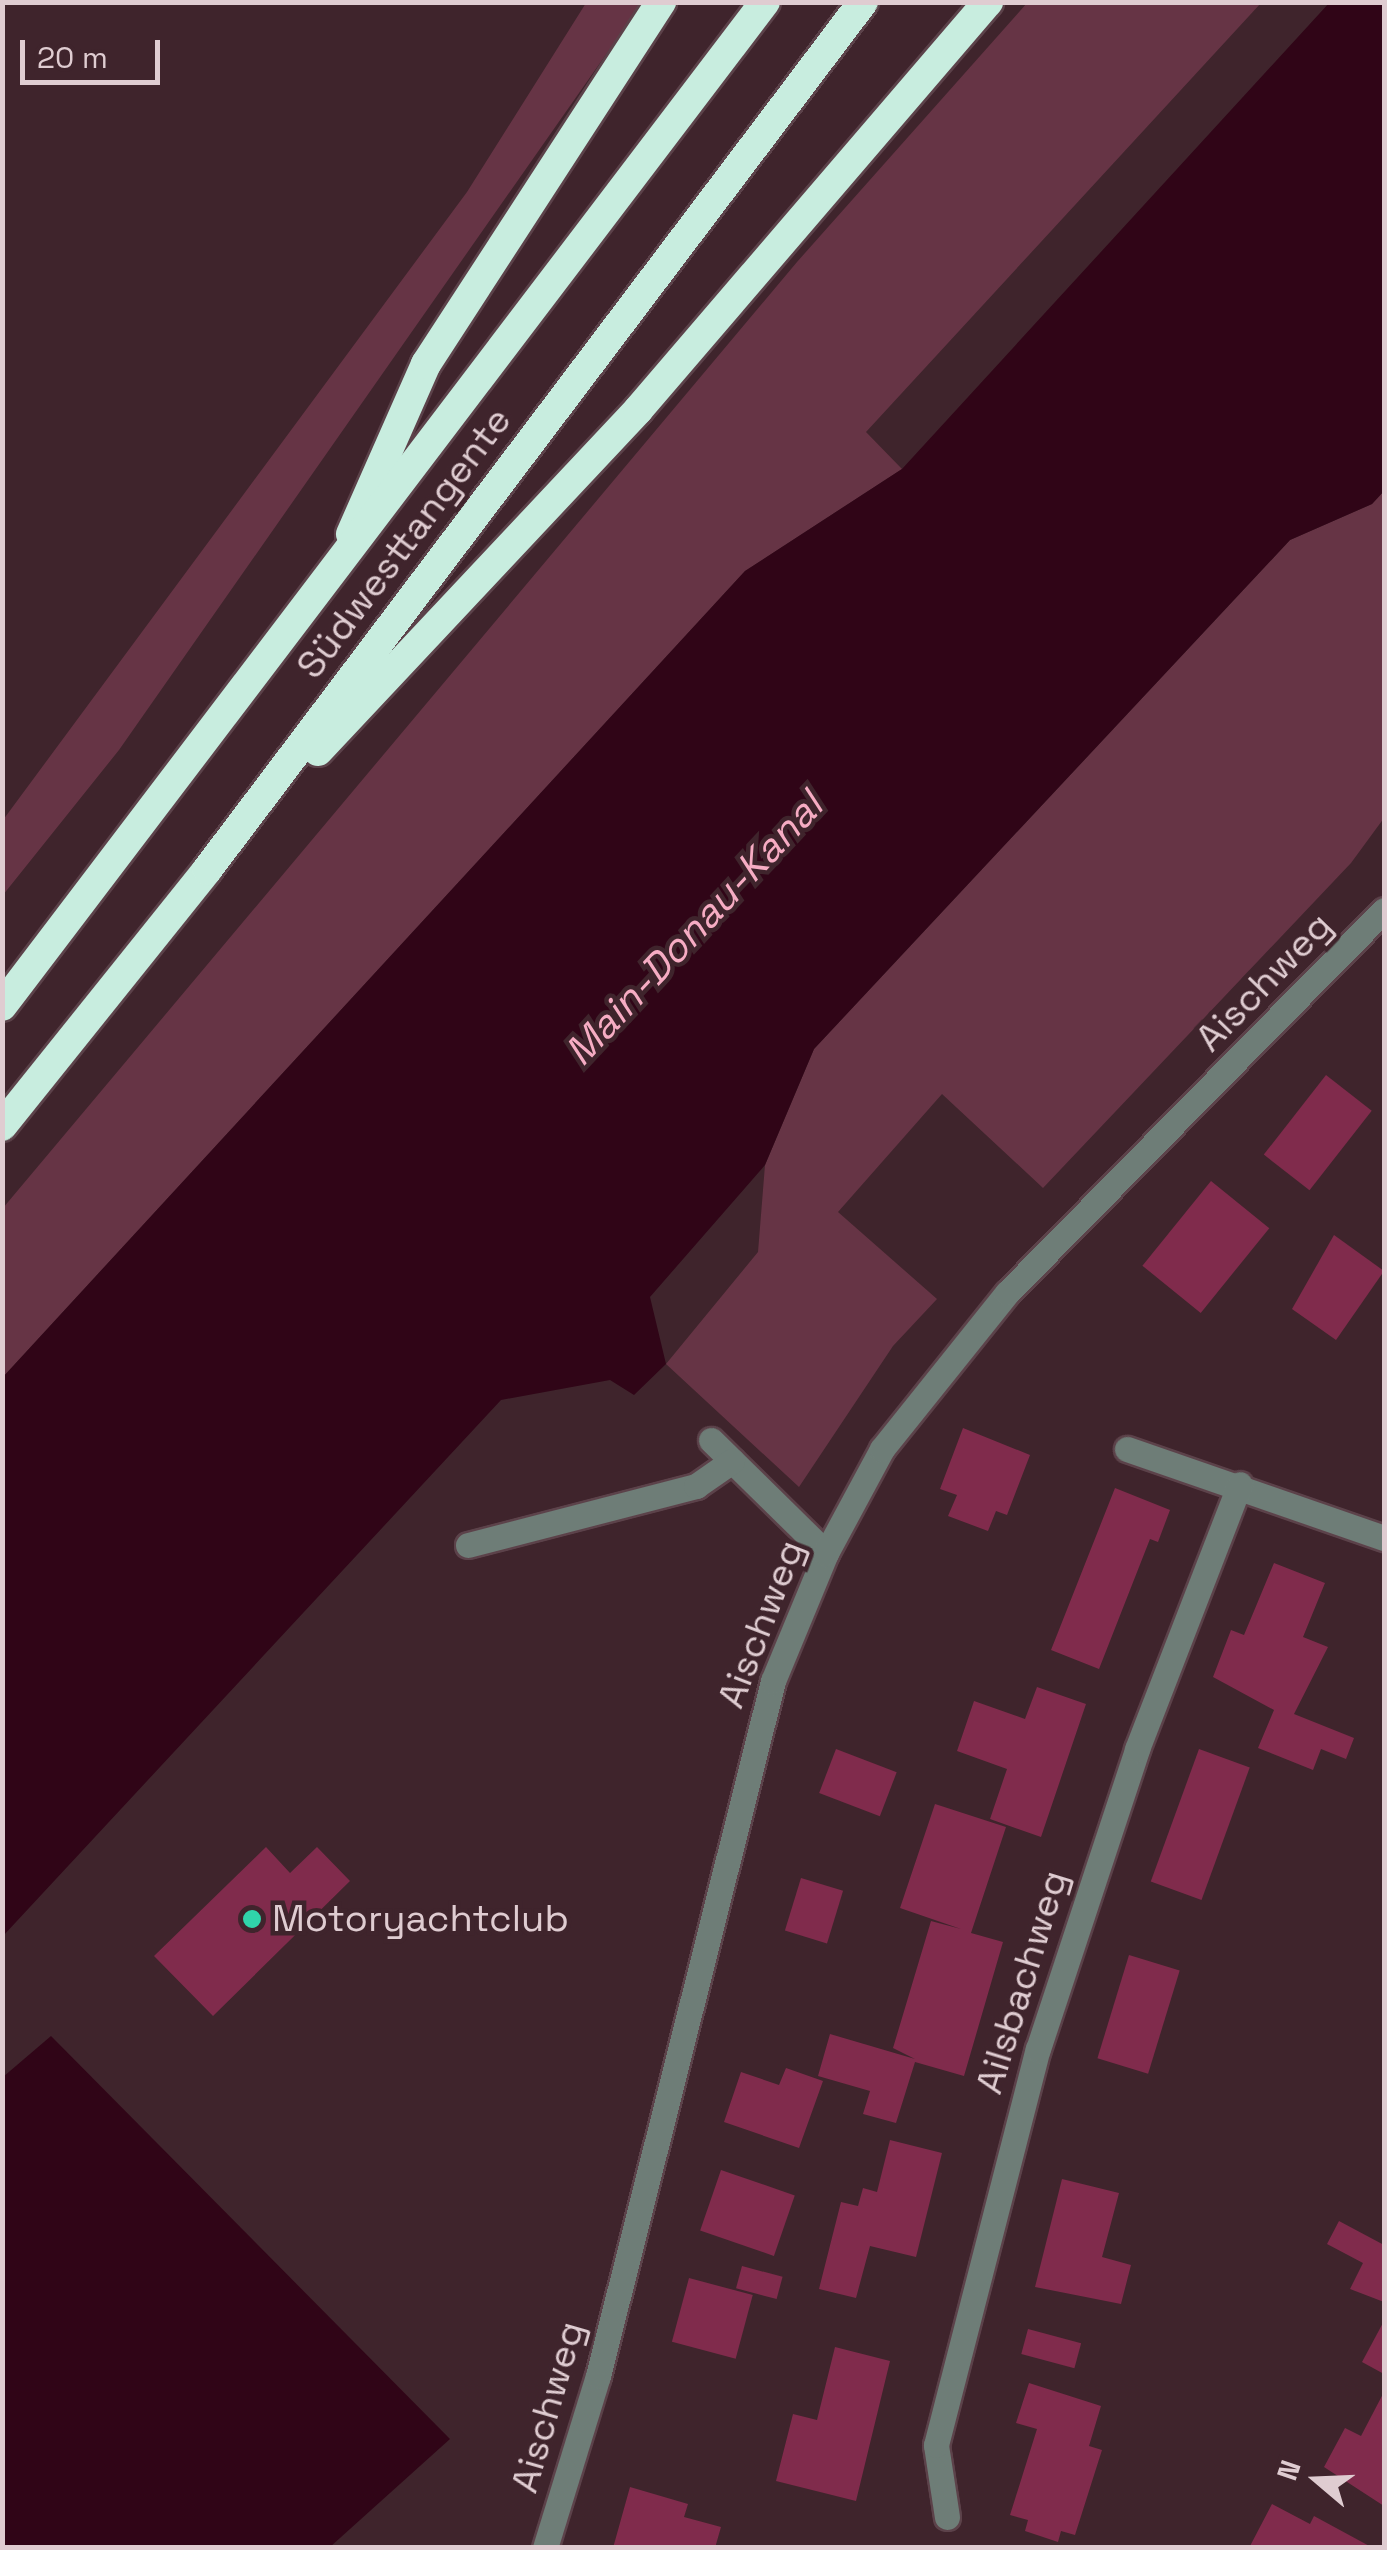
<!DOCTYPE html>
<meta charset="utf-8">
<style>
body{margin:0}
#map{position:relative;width:1387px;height:2550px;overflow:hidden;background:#3f242c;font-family:"Space Grotesk",sans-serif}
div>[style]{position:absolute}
.green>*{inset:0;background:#663445}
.water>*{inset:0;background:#300517}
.building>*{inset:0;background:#802b4c;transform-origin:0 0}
.roads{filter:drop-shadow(2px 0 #5c424a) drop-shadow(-2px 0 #5c424a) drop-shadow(0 2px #5c424a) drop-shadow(0 -2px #5c424a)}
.minor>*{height:25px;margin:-12.5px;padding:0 12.5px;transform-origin:12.5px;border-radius:12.5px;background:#6e7d77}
.highway>*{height:30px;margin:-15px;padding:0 15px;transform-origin:15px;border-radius:15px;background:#c8eddf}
.dots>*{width:28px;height:28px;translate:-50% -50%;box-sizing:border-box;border:5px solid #3f242c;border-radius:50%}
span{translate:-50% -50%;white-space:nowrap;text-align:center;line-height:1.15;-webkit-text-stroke:9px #3f242c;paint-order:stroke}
.street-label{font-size:38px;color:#dfccd1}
.poi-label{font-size:38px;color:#dfccd1}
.left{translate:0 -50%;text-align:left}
.water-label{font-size:40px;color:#f6acc3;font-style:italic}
.frame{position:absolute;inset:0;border:5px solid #dfccd1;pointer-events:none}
.north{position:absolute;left:1267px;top:2430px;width:100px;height:100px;-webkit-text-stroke:8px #3f242c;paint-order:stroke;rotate:289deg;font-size:28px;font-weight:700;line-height:40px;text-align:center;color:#dfccd1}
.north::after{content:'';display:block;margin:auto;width:35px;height:45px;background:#dfccd1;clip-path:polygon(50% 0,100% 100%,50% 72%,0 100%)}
.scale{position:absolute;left:20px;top:40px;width:140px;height:45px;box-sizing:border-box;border:5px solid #dfccd1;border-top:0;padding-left:12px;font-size:30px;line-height:35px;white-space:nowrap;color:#dfccd1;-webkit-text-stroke:8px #3f242c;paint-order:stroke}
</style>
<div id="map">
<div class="green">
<i style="clip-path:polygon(586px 3px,642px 3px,119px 750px,3px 895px,3px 820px,467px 192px)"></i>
<i style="clip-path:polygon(1027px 3px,1261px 3px,866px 432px,902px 469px,745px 571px,3px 1377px,3px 1208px,797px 262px)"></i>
<i style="clip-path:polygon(1384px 491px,1384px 818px,1351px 863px,1043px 1188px,942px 1094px,838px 1212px,937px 1299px,893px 1346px,799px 1487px,666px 1364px,758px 1252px,765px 1165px,814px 1049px,1290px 540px,1372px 504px)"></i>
</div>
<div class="water">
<i style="clip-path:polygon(1330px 2px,1384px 3px,1384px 491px,1372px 504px,1290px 540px,814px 1049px,765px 1165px,650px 1297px,666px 1364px,634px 1395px,610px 1380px,501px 1400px,3px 1936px,3px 1377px,745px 571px,902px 469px)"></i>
<i style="clip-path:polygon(51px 2036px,450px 2439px,330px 2547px,3px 2547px,3px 2077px)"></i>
</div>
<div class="building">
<i style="left:1326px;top:1075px;width:58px;height:101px;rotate:38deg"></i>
<i style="left:1211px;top:1181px;width:75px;height:109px;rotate:39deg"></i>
<i style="clip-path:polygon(1334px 1235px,1384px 1271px,1336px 1340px,1292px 1309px)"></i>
<i style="clip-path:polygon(963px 1428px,1030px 1455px,1007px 1515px,996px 1511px,988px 1531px,948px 1516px,957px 1495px,940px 1489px)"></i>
<i style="clip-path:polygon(1115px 1488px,1170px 1510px,1158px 1542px,1150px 1539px,1099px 1669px,1051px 1650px)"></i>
<i style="clip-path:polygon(1274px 1563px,1325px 1583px,1303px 1637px,1328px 1647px,1294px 1714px,1354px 1738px,1346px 1759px,1321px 1749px,1313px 1770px,1258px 1748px,1274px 1710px,1213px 1677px,1231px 1630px,1244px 1635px)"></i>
<i style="clip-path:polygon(1037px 1687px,1086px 1704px,1041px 1837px,990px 1819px,1007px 1769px,957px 1751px,974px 1701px,1025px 1719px)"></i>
<i style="left:836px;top:1749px;width:65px;height:47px;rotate:21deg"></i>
<i style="left:1199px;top:1749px;width:54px;height:141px;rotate:20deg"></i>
<i style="clip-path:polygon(935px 1804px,1006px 1827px,971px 1933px,1003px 1942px,964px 2076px,915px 2062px,896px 2123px,863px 2114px,870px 2091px,818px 2076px,830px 2034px,915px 2059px,893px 2048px,931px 1921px,961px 1929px,900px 1908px)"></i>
<i style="clip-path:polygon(266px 1847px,290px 1873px,317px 1847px,350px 1881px,213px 2016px,154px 1956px)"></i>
<i style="left:801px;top:1878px;width:44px;height:55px;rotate:17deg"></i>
<i style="left:1129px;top:1955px;width:53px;height:108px;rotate:17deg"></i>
<i style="clip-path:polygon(786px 2068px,823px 2081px,799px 2148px,724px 2122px,741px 2072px,779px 2085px)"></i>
<i style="clip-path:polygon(890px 2140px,942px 2153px,916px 2257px,870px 2246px,856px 2298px,819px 2289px,841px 2202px,858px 2206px,863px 2188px,877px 2192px)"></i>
<i style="left:721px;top:2170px;width:78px;height:64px;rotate:19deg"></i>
<i style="clip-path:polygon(1062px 2179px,1119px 2193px,1102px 2257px,1131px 2265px,1121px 2304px,1035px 2287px)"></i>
<i style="clip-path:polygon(1339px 2221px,1384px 2245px,1384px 2302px,1350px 2289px,1363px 2263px,1327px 2244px)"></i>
<i style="left:742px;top:2266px;width:42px;height:23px;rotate:15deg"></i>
<i style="left:689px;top:2278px;width:66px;height:66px;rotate:15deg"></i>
<i style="clip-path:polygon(1384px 2321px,1384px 2374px,1362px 2362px)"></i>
<i style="left:1028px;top:2329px;width:55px;height:26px;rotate:15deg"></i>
<i style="clip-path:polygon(835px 2347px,890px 2361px,856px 2501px,776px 2481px,793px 2414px,817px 2420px)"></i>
<i style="clip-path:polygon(1029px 2383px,1101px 2406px,1089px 2446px,1102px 2450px,1075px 2535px,1061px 2531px,1058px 2542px,1025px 2531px,1028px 2520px,1010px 2515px,1037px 2429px,1016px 2423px)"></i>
<i style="clip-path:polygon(1384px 2392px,1384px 2506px,1324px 2467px,1345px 2428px,1361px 2436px)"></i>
<i style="clip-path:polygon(630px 2487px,688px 2504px,684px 2517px,721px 2527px,715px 2548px,613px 2548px)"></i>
<i style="clip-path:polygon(1272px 2504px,1310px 2524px,1314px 2516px,1373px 2548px,1249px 2548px)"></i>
</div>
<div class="roads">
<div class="minor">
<i style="left:711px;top:1440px;width:161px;rotate:44.5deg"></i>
<i style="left:1127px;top:1449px;width:272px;rotate:19.1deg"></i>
<i style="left:468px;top:1545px;width:236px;rotate:-14.5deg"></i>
<i style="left:696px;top:1486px;width:44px;rotate:-34.8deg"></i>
<i style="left:947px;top:2517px;width:73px;rotate:-98.7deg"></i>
<i style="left:936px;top:2445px;width:409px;rotate:-75.6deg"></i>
<i style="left:1038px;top:2049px;width:316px;rotate:-71.7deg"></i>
<i style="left:1137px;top:1749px;width:284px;rotate:-68.8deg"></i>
<i style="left:545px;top:2548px;width:180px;rotate:-72.9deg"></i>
<i style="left:598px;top:2376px;width:717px;rotate:-75.87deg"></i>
<i style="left:773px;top:1681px;width:139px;rotate:-67.5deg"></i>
<i style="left:826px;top:1553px;width:118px;rotate:-61.7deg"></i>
<i style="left:882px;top:1449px;width:200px;rotate:-51.3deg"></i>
<i style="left:1007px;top:1293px;width:537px;rotate:-45.45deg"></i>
</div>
<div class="highway">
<i style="left:351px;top:534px;width:186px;rotate:-66.2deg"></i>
<i style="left:426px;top:364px;width:432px;rotate:-57deg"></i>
<i style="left:318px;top:751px;width:468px;rotate:-46.8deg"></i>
<i style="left:638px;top:410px;width:538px;rotate:-49.38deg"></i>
<i style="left:2px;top:1006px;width:1261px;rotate:-52.77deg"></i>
<i style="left:2px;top:1126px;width:328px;rotate:-51.3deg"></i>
<i style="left:207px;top:870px;width:1088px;rotate:-52.92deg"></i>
</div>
</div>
<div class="dots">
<i style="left:252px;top:1919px;background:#30d4aa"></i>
</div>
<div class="street-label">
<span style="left:404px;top:543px;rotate:-53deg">Südwesttangente</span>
<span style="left:1264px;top:982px;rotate:-46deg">Aischweg</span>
<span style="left:761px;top:1624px;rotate:-69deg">Aischweg</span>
<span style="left:1022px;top:1982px;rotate:-73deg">Ailsbachweg</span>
<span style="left:548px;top:2407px;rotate:-74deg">Aischweg</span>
</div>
<div class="poi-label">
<span class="left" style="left:272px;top:1919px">Motoryachtclub</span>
</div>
<div class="water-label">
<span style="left:694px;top:929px;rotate:-47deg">Main-Donau-Kanal</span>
</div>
<div class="frame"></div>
<div class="north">N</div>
<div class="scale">20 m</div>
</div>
